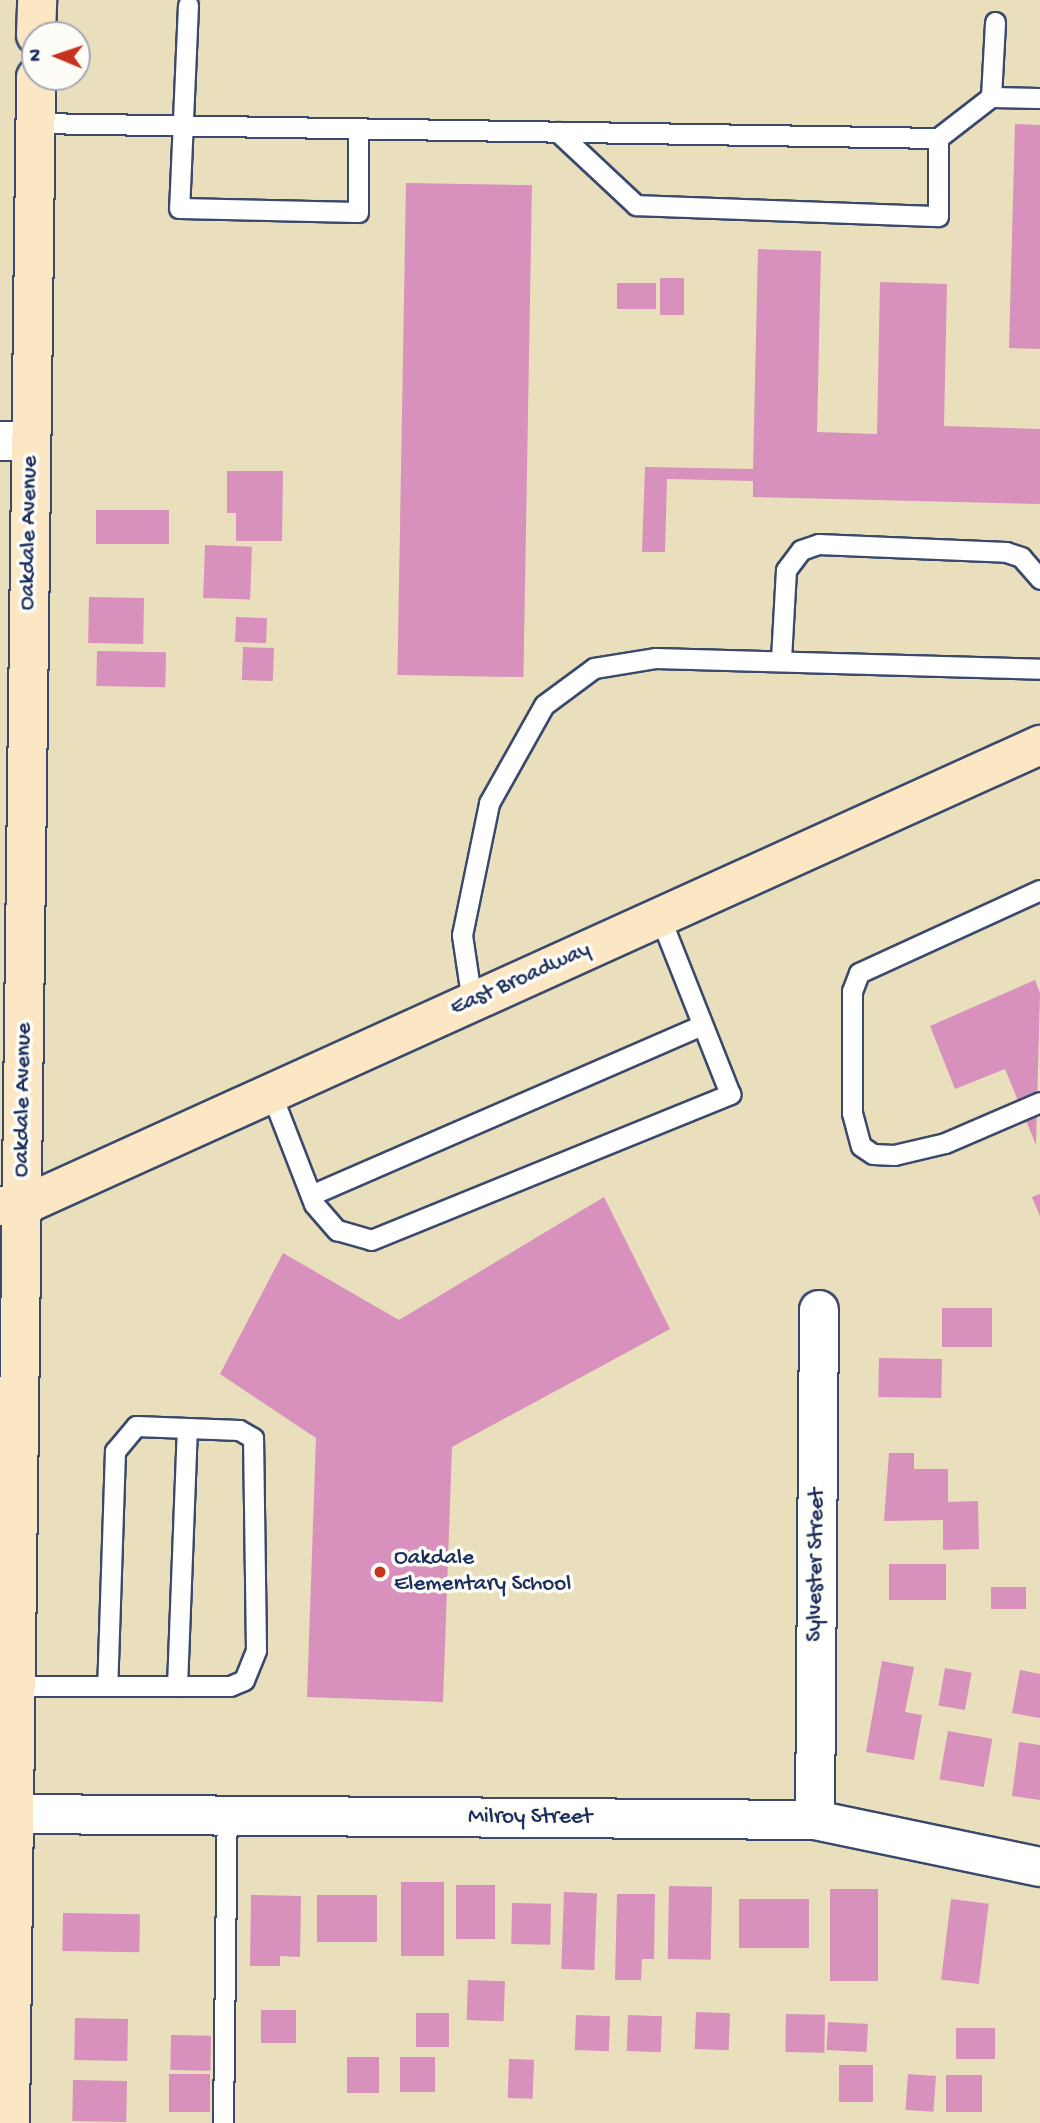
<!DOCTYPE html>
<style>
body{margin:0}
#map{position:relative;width:1040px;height:2123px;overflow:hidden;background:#e9dfbc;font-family:"Gochi Hand",sans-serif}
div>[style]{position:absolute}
.building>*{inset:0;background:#d891bc;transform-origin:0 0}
.roads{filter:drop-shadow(2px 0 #3a496c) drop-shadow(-2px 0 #3a496c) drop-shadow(0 2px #3a496c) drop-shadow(0 -2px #3a496c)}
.lane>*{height:19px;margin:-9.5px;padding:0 9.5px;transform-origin:9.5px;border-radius:9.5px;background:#fff}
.street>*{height:38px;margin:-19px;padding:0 19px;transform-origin:19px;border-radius:19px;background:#fff}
.secondary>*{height:38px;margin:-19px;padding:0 19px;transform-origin:19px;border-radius:19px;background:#fbe7c3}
.dots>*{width:19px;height:19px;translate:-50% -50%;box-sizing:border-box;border:4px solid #fdfcf7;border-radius:50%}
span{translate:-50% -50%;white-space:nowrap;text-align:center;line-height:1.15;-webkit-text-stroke:7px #fdfcf7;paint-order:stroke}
.street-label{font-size:23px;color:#1b2f5e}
.poi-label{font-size:23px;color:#1b2f5e}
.left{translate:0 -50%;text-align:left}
.north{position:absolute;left:21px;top:21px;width:70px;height:70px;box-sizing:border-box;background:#fdfcf7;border:2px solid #a3aaba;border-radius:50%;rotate:272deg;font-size:19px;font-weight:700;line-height:28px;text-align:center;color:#1b2f5e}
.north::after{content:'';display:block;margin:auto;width:24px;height:32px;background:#c8321e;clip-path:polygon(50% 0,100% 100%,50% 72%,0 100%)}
</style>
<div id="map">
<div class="building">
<i style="clip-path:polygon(1015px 124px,1040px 125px,1040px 349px,1009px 348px)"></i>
<i style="left:406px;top:183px;width:126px;height:492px;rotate:1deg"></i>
<i style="clip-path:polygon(758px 249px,821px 251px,817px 432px,877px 434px,880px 282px,947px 284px,944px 426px,1040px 429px,1040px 504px,753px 497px,753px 481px,667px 479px,665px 552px,642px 552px,645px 467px,753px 469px)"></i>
<i style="left:660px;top:278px;width:24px;height:37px"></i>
<i style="left:617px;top:283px;width:39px;height:26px"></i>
<i style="clip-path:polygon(227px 471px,283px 471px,282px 541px,236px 541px,236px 513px,227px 513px)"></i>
<i style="left:96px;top:510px;width:73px;height:34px"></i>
<i style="left:205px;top:545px;width:47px;height:53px;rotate:2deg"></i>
<i style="left:89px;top:597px;width:55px;height:46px;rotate:1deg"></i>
<i style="left:236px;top:617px;width:31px;height:25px;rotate:2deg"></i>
<i style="left:243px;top:647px;width:31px;height:33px;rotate:2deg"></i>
<i style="left:97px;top:651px;width:69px;height:35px;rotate:1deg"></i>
<i style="clip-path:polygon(1035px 980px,1040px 993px,1036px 1145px,1005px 1069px,955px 1089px,930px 1026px)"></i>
<i style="clip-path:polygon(1040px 1194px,1040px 1216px,1032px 1197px)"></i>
<i style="clip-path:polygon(604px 1197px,670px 1329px,452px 1447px,443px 1702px,307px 1697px,316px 1438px,220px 1374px,283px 1253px,399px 1320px)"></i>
<i style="left:942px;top:1308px;width:50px;height:39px"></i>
<i style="left:879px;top:1358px;width:63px;height:39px;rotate:1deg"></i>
<i style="clip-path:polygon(889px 1453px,914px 1453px,914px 1469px,948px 1469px,948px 1502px,978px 1501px,979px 1549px,943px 1550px,943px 1520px,884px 1521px)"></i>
<i style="left:889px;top:1564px;width:57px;height:36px"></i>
<i style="left:991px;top:1587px;width:35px;height:22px"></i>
<i style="clip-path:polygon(882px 1661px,914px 1667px,905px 1712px,922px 1715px,914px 1760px,866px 1752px)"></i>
<i style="left:945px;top:1668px;width:27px;height:38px;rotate:10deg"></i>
<i style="clip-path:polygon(1020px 1670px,1040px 1674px,1040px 1718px,1012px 1713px)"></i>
<i style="left:948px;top:1731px;width:45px;height:49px;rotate:10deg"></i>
<i style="clip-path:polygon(1019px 1742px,1040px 1745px,1040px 1800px,1012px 1796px)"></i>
<i style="left:401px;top:1882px;width:43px;height:74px"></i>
<i style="left:456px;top:1885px;width:39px;height:54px"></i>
<i style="left:669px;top:1886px;width:43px;height:73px;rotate:1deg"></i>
<i style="left:830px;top:1889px;width:48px;height:92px"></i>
<i style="left:564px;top:1892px;width:33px;height:77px;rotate:2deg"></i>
<i style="clip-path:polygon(617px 1894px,655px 1894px,654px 1959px,642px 1959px,641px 1980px,615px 1980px)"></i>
<i style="clip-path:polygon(251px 1895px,301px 1896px,300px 1957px,280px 1956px,280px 1966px,250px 1966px)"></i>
<i style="left:317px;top:1895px;width:60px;height:47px"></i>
<i style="left:739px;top:1899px;width:70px;height:49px"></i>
<i style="left:951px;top:1899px;width:38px;height:81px;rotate:7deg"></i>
<i style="left:512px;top:1903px;width:39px;height:41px;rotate:1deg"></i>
<i style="left:63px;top:1913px;width:77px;height:38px;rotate:1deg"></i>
<i style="left:468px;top:1980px;width:37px;height:40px;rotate:2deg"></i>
<i style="left:261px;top:2010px;width:35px;height:33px"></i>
<i style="left:696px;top:2012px;width:34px;height:37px;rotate:2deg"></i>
<i style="left:416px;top:2013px;width:33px;height:34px"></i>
<i style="left:786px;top:2014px;width:39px;height:38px;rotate:1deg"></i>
<i style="left:576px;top:2015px;width:34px;height:35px;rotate:2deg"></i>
<i style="left:628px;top:2015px;width:34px;height:36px;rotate:2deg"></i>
<i style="left:75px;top:2018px;width:53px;height:42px;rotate:1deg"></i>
<i style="left:828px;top:2022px;width:40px;height:28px;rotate:3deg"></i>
<i style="left:956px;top:2028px;width:39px;height:31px"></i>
<i style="left:171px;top:2035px;width:40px;height:35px;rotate:1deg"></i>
<i style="left:347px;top:2057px;width:32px;height:36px"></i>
<i style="left:400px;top:2057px;width:35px;height:35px"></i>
<i style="left:509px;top:2059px;width:25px;height:39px;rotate:2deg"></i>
<i style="left:839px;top:2065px;width:34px;height:37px"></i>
<i style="left:169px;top:2074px;width:41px;height:38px"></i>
<i style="left:908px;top:2074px;width:28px;height:36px;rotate:4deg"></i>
<i style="left:946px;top:2075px;width:36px;height:37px"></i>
<i style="left:73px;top:2080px;width:54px;height:41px;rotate:1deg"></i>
</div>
<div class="roads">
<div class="lane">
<i style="left:188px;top:5px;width:203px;rotate:92.5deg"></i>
<i style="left:179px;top:208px;width:179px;rotate:1.3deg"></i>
<i style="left:358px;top:212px;width:83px;rotate:-90deg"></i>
<i style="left:991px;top:97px;width:49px;rotate:1.2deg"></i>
<i style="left:35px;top:123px;width:903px;rotate:0.95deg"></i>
<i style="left:938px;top:138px;width:67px;rotate:-37.7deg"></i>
<i style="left:991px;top:97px;width:75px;rotate:-86.9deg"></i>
<i style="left:558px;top:132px;width:107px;rotate:43.1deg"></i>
<i style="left:636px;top:205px;width:302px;rotate:2.1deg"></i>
<i style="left:938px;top:216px;width:78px;rotate:-90deg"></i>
<i style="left:781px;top:659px;width:89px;rotate:-86.8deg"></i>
<i style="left:786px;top:570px;width:25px;rotate:-53deg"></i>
<i style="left:801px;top:550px;width:18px;rotate:-19deg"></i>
<i style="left:818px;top:544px;width:188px;rotate:2.4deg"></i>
<i style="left:1006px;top:552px;width:16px;rotate:18deg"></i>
<i style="left:1021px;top:557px;width:29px;rotate:49deg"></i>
<i style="left:1040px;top:890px;width:199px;rotate:155.4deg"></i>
<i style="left:859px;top:973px;width:19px;rotate:111deg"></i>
<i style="left:852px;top:991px;width:122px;rotate:90deg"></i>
<i style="left:852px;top:1113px;width:34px;rotate:75deg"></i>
<i style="left:861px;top:1146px;width:14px;rotate:34deg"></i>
<i style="left:873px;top:1154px;width:21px;rotate:3deg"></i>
<i style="left:894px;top:1155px;width:52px;rotate:-13.2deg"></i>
<i style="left:945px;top:1143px;width:103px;rotate:-23.3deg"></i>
<i style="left:472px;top:1002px;width:68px;rotate:-98.5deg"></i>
<i style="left:462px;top:935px;width:135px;rotate:-78.4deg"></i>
<i style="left:489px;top:803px;width:112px;rotate:-60.7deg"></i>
<i style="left:544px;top:705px;width:62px;rotate:-36.5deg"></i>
<i style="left:594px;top:668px;width:63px;rotate:-9.2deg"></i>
<i style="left:656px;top:658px;width:384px;rotate:1.6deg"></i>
<i style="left:271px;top:1093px;width:119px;rotate:68.8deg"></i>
<i style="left:314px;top:1204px;width:35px;rotate:49deg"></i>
<i style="left:337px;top:1230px;width:35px;rotate:16deg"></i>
<i style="left:371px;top:1240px;width:388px;rotate:-22.1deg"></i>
<i style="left:730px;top:1094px;width:190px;rotate:-111.6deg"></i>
<i style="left:311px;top:1195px;width:426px;rotate:-23.5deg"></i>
<i style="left:16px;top:1686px;width:214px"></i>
<i style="left:230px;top:1686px;width:15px;rotate:-23deg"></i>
<i style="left:244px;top:1680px;width:32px;rotate:-68deg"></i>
<i style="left:256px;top:1650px;width:212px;rotate:-90.8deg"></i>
<i style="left:253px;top:1438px;width:16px;rotate:-150deg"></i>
<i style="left:239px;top:1430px;width:103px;rotate:-177.8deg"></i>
<i style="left:136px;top:1426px;width:33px;rotate:130deg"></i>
<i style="left:115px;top:1451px;width:235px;rotate:91.9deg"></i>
<i style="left:177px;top:1686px;width:258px;rotate:-87.8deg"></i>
<i style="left:223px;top:2123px;width:307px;rotate:-89.3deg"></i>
</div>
<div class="street">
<i style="left:0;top:441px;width:31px"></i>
<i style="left:14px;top:1814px;width:801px;rotate:0.43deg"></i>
<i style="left:815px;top:1820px;width:230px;rotate:11.8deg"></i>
<i style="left:815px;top:1820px;width:510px;rotate:-89.55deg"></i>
</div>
<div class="secondary">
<i style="left:36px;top:35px;width:35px;rotate:-88deg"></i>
<i style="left:1px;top:1206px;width:21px"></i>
<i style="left:22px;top:1206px;width:1118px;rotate:-24.36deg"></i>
<i style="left:10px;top:2123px;width:2046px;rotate:-89.27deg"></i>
</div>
</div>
<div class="dots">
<i style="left:380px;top:1572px;background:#c8321e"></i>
</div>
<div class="street-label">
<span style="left:30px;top:533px;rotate:-89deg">Oakdale Avenue</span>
<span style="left:521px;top:980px;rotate:-24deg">East Broadway</span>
<span style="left:24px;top:1100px;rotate:-89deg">Oakdale Avenue</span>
<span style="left:817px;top:1565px;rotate:-89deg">Sylvester Street</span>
<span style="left:530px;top:1818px">Milroy Street</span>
</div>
<div class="poi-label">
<span class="left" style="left:394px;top:1572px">Oakdale<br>Elementary School</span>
</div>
<div class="north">N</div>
</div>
